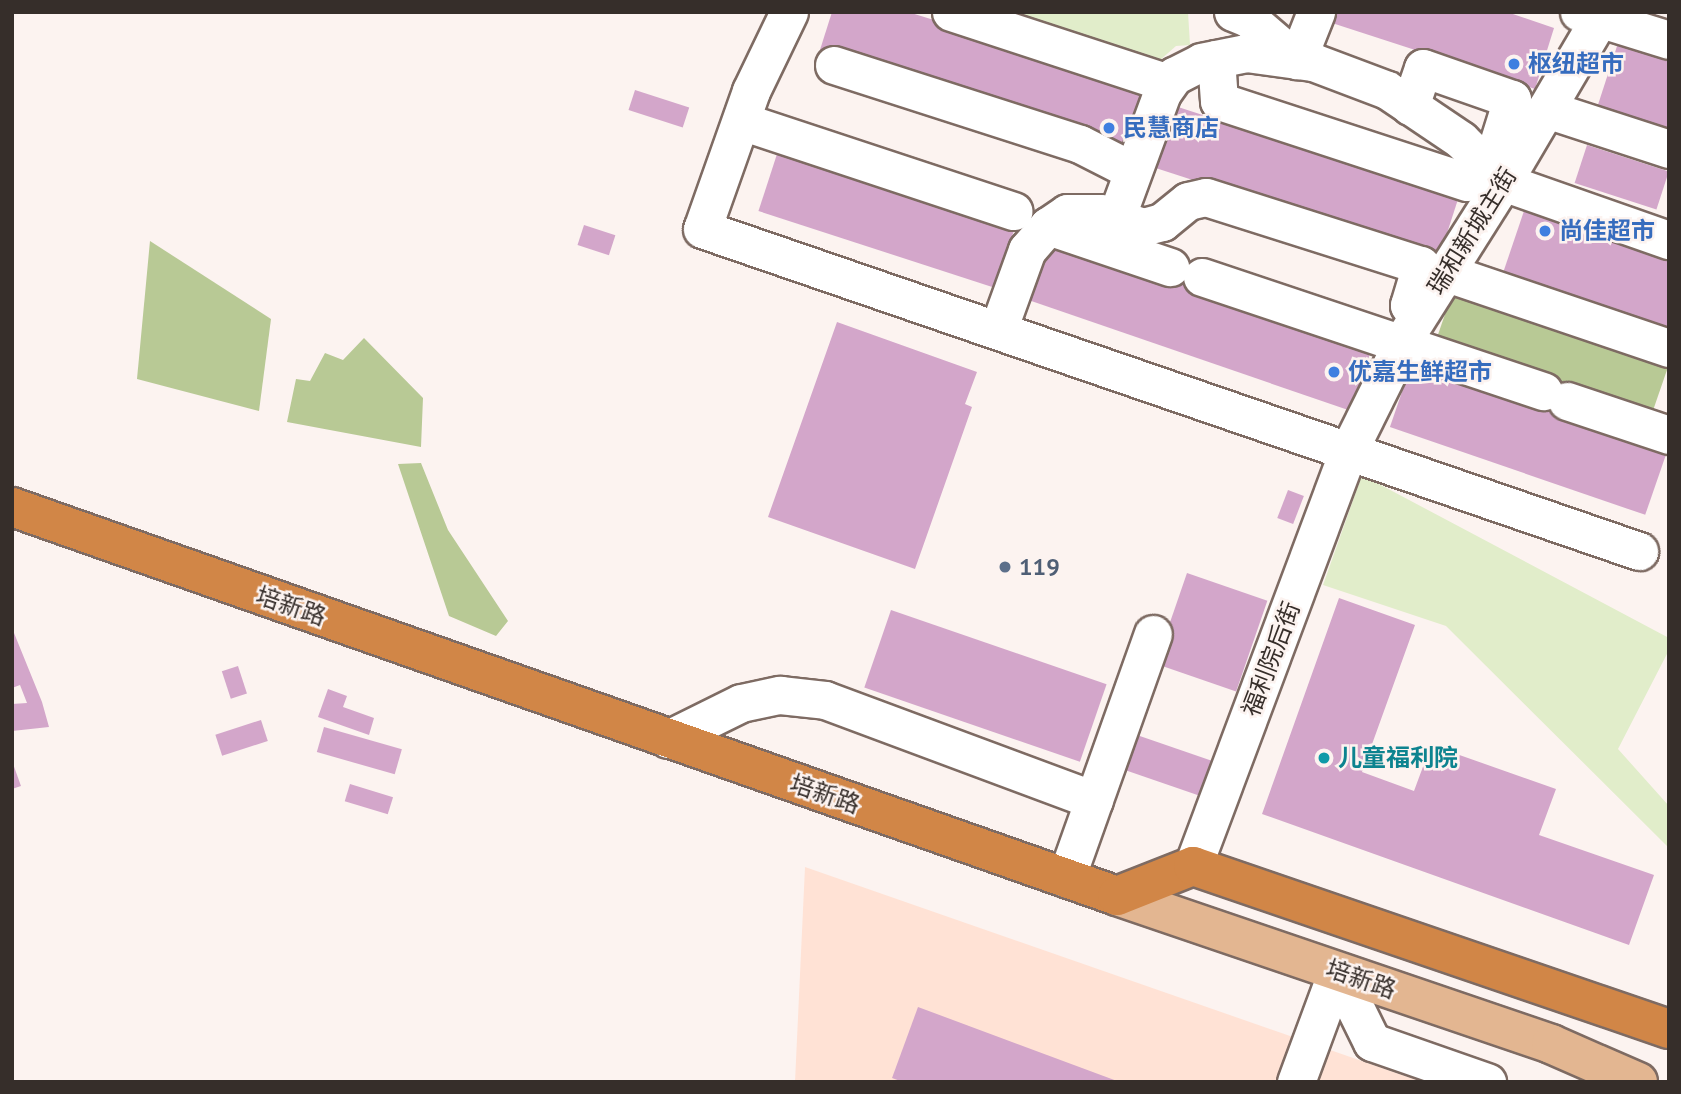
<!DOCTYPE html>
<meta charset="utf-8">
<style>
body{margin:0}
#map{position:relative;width:1681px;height:1094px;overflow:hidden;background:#fcf3f0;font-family:"PT Sans","Noto Sans SC",sans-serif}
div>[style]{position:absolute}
.built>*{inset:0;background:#ffe2d5}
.green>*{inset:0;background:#e1edca}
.forest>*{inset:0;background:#b8c995;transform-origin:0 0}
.building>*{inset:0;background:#d3a6ca;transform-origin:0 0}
.roads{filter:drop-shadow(2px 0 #7e6b63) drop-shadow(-2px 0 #7e6b63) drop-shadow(0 2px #7e6b63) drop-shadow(0 -2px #7e6b63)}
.minor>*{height:37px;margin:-18.5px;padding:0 18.5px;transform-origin:18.5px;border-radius:18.5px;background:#fff}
.major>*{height:38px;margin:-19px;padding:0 19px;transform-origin:19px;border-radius:19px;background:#e3b691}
.highway>*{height:38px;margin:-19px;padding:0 19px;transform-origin:19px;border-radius:19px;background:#d18647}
.dots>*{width:19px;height:19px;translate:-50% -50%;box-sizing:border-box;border:4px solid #fcf3f0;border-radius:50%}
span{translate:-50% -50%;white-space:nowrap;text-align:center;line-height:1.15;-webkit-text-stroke:5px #fcf3f0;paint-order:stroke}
.shop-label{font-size:24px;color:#366cbe;font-weight:700}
.left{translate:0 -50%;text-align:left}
.street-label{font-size:24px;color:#362e2a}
.service-label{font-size:24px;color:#4e5e75;font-weight:700}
.culture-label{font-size:24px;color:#0d838f;font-weight:700}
.frame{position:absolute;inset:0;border:14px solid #362e2a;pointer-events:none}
</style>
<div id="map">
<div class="built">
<i style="clip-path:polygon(805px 867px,1422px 1082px,795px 1082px)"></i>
</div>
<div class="green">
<i style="clip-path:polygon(969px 12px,1188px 12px,1190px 45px,1176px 46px,1151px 68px)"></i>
<i style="clip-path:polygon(1362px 475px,1669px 638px,1669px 650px,1618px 749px,1669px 806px,1669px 848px,1446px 626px,1323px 585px)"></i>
</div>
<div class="forest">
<i style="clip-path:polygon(150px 241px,271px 319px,259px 411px,137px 379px)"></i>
<i style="left:1453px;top:291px;width:228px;height:56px;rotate:19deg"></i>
<i style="clip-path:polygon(364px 338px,423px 398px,421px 447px,287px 422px,296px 379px,310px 381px,325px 353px,343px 360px)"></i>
<i style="clip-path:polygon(421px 463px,448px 530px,508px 621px,496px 636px,449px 616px,398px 464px)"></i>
</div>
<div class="building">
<i style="clip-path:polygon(832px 12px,908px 12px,1147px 86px,1127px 149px,819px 53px)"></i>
<i style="clip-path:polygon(1335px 12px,1507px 12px,1554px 28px,1535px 89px,1332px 23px)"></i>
<i style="clip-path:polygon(1618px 43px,1669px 59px,1669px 138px,1595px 114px)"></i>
<i style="left:635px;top:90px;width:57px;height:21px;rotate:18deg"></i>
<i style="left:1175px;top:106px;width:298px;height:65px;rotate:18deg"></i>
<i style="left:1587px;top:145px;width:86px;height:40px;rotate:18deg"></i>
<i style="left:777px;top:154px;width:249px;height:60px;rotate:18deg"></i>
<i style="clip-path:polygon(1526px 205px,1669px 253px,1669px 328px,1503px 273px)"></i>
<i style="left:584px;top:225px;width:33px;height:21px;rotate:18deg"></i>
<i style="left:1051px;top:239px;width:339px;height:65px;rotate:19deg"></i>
<i style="clip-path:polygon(837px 322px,977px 372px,965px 404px,972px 407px,915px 569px,768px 517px)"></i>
<i style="left:1414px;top:357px;width:270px;height:74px;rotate:19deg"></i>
<i style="left:1288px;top:490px;width:17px;height:30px;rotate:21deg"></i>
<i style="left:1187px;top:573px;width:85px;height:96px;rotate:19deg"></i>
<i style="clip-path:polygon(1339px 598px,1415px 625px,1362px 772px,1414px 791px,1431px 745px,1556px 789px,1539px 835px,1654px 875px,1629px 945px,1262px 814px)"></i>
<i style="left:891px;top:610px;width:228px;height:82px;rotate:19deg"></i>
<i style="clip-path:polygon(12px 628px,42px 702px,49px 727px,12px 731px,12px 704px,27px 703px,20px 685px,12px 688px)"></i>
<i style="left:238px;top:666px;width:29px;height:17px;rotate:72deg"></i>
<i style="clip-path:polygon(328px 689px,347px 696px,343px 707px,374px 718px,369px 735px,318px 717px)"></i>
<i style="left:261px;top:720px;width:22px;height:48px;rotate:72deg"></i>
<i style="left:324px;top:727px;width:81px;height:26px;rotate:16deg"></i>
<i style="left:1134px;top:734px;width:86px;height:37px;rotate:19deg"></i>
<i style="clip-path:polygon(12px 761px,21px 786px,12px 789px)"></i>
<i style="left:350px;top:784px;width:45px;height:18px;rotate:17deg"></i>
<i style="clip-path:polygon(918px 1007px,1117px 1081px,1117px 1082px,903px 1082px,892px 1078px)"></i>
</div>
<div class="roads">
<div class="minor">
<i style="left:789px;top:12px;width:88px;rotate:115.7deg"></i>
<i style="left:751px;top:91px;width:146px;rotate:109.5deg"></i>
<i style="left:702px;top:229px;width:991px;rotate:18.97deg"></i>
<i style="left:951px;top:12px;width:228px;rotate:18.1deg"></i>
<i style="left:1233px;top:12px;width:16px;rotate:22deg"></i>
<i style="left:1248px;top:18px;width:65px;rotate:40.6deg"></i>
<i style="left:1297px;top:60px;width:52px;rotate:-68.4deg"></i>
<i style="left:1579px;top:12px;width:94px;rotate:17.3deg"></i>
<i style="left:1216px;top:59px;width:42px;rotate:85.9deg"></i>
<i style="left:1219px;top:101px;width:261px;rotate:18.1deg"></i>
<i style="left:834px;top:65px;width:258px;rotate:17.8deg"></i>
<i style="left:1080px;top:144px;width:59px;rotate:27deg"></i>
<i style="left:1410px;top:106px;width:40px;rotate:-71.1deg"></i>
<i style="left:1423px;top:68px;width:94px;rotate:19.2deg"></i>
<i style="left:1512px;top:99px;width:73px;rotate:107.4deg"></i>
<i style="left:1546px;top:109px;width:129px;rotate:18deg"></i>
<i style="left:741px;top:121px;width:287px;rotate:18.3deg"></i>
<i style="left:1116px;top:218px;width:133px;rotate:-69.8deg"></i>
<i style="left:1162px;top:93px;width:21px;rotate:-55deg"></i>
<i style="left:1174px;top:76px;width:30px;rotate:-27deg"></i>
<i style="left:1201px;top:62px;width:46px;rotate:-11.3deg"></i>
<i style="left:1246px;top:53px;width:68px;rotate:7.7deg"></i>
<i style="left:1313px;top:62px;width:79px;rotate:20.7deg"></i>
<i style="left:1387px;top:90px;width:89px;rotate:34deg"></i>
<i style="left:1461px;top:140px;width:59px;rotate:45deg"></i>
<i style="left:1503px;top:182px;width:176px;rotate:19.3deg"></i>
<i style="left:1048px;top:226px;width:129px;rotate:18.6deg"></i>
<i style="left:1447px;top:273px;width:234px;rotate:18.7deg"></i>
<i style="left:1202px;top:277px;width:360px;rotate:18.5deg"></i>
<i style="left:998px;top:330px;width:85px;rotate:-70.1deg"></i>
<i style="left:1027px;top:250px;width:32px;rotate:-49deg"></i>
<i style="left:1048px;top:226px;width:23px;rotate:-34deg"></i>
<i style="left:1067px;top:213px;width:33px"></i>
<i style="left:1100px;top:213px;width:45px;rotate:18deg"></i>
<i style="left:1143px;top:227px;width:20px;rotate:-15deg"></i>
<i style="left:1162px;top:222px;width:33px;rotate:-39deg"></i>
<i style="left:1188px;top:201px;width:18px;rotate:-13deg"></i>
<i style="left:1206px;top:197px;width:225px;rotate:17.6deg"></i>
<i style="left:1421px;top:265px;width:42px;rotate:106.7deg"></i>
<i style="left:1409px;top:305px;width:8px;rotate:45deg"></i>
<i style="left:1567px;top:401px;width:108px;rotate:18.4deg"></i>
<i style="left:668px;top:739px;width:81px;rotate:-26.3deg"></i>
<i style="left:741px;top:703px;width:40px;rotate:-12deg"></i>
<i style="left:780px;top:695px;width:45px;rotate:6.3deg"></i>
<i style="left:825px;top:700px;width:287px;rotate:20.4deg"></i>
<i style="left:1193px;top:866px;width:442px;rotate:-69.5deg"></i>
<i style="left:1348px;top:452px;width:128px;rotate:-63.6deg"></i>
<i style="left:1405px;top:337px;width:183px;rotate:-57.7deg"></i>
<i style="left:1503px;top:182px;width:197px;rotate:-59.5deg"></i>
<i style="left:1066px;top:878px;width:259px;rotate:-70.4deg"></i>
<i style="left:1337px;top:971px;width:79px;rotate:63.8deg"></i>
<i style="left:1372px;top:1042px;width:122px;rotate:19.2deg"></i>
<i style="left:1296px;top:1082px;width:118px;rotate:-69.7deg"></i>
</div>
<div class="major">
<i style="left:1117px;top:896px;width:459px;rotate:18.8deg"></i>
<i style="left:1551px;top:1044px;width:95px;rotate:23.6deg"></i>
</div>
<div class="highway">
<i style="left:12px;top:507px;width:1171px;rotate:19.39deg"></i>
<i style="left:1117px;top:896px;width:82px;rotate:-21.5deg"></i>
<i style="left:1193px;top:866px;width:503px;rotate:18.9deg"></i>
</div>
</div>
<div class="dots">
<i style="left:1514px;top:64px;background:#3f7fe0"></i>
<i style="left:1109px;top:128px;background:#3f7fe0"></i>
<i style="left:1545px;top:231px;background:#3f7fe0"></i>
<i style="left:1334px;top:372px;background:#3f7fe0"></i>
<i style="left:1005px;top:567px;background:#5c6f8a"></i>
<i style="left:1324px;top:758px;background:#0f9aa8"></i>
</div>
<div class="shop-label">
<span class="left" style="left:1528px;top:64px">枢纽超市</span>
<span class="left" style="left:1123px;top:128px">民慧商店</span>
<span class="left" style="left:1559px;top:231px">尚佳超市</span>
<span class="left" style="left:1348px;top:372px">优嘉生鲜超市</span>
</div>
<div class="street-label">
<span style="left:1472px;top:231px;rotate:-58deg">瑞和新城主街</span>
<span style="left:291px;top:606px;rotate:19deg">培新路</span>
<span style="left:1271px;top:659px;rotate:-69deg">福利院后街</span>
<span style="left:825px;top:794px;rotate:19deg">培新路</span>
<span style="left:1361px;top:979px;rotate:19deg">培新路</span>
</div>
<div class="service-label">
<span class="left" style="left:1019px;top:567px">119</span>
</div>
<div class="culture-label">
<span class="left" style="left:1338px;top:758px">儿童福利院</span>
</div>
<div class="frame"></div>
</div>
